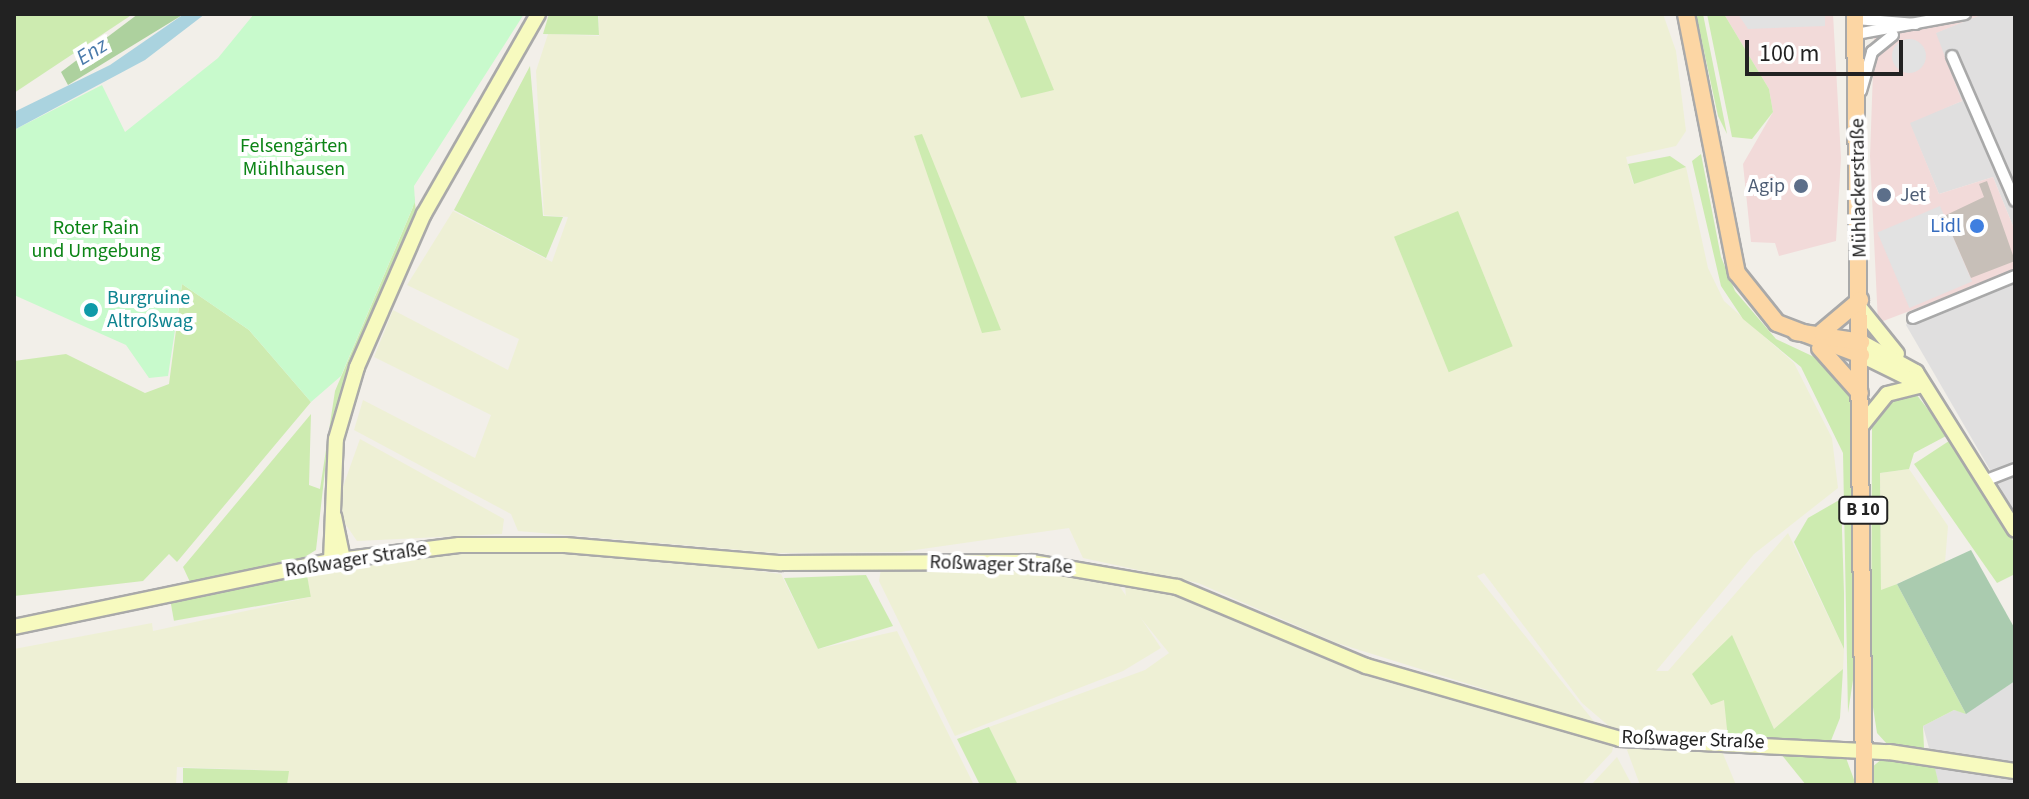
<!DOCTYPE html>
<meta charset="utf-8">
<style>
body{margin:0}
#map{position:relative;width:2029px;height:799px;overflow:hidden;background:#f2efe9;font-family:"Source Sans 3",sans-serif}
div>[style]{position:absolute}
.residential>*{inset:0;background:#e0dfdf}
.commercial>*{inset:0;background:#f2dad9}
.farmland>*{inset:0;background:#eef0d5}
.grass>*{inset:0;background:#cdebb0;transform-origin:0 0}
.forest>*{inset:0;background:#add19e}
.cemetery>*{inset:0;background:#aacbaf}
.park>*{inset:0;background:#c8facc}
.parking>*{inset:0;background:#e2e2e2;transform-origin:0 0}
.round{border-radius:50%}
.water>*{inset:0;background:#aad3df}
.building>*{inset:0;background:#c7bfb8}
.roads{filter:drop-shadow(2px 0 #a9a9a9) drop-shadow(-2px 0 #a9a9a9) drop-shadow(0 2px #a9a9a9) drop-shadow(0 -2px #a9a9a9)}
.street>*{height:10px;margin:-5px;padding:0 5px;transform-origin:5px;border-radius:5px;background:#fff}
.secondary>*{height:14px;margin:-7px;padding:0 7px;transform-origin:7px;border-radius:7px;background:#f7fabf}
.primary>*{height:16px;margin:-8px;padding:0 8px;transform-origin:8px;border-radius:8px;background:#fcd6a4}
.dots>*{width:22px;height:22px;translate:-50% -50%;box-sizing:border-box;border:4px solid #fff;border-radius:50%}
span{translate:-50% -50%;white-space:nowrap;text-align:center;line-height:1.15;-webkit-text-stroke:8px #fff;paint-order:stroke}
.shield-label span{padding:2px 6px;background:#fff;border:2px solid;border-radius:6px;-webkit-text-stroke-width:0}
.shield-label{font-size:18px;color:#222;font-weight:700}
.park-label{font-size:20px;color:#0c8416}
.service-label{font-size:20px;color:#4e5e75}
.right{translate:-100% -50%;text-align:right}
.left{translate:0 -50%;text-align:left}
.street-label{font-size:20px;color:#222}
.shop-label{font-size:20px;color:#366cbe}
.culture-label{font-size:20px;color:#0d838f}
.water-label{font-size:22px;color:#4a7aab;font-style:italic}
.frame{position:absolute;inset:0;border:16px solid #222;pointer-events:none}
.scale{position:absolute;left:1745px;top:40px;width:158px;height:36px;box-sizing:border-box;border:4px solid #222;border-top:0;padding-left:10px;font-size:24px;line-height:28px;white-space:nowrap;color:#222;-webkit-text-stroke:6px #fff;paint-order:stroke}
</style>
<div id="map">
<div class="residential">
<i style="clip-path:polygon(1983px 14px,2015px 14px,2015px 231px,1993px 177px,1939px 194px,1909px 122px,1962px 101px,1935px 33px)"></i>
<i style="clip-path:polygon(2015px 271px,2015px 513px,1906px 325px,1913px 312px)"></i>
<i style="clip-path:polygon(2015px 681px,2015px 785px,1939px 785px,1923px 726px,1954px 710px,1966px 713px)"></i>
</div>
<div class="commercial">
<i style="clip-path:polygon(1724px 14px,1833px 14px,1841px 158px,1836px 241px,1779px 256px,1775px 243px,1751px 242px,1743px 164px,1773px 112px,1769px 89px)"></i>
<i style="clip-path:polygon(1875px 14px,1983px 14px,1936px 33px,1962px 101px,1910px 123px,1939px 194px,1993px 177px,2015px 231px,2015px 271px,1878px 323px,1870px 156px)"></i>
</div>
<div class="farmland">
<i style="clip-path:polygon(599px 14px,986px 14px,1021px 98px,1053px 89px,1023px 14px,1663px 14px,1676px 51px,1686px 131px,1676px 146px,1626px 157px,1633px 184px,1686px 167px,1708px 268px,1724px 301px,1794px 363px,1832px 438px,1838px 488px,1754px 554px,1656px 671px,1668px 671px,1788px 533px,1844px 649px,1843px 669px,1774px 729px,1731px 636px,1728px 739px,1617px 733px,1582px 703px,1484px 573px,1477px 576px,1596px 724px,1337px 643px,1198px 583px,1083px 558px,1069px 528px,901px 552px,776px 553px,518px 531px,511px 514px,354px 430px,363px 400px,475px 458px,491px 415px,374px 357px,393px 310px,508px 370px,519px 339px,407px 285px,453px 211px,552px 262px,568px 217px,544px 215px,536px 71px,548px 34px,599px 36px)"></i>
<i style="clip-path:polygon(360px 439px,504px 519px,502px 534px,357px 541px,344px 522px,340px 495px)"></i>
<i style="clip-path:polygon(1909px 469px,1948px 526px,1945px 562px,1881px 591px,1880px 473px)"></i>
<i style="clip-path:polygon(558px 546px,781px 574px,818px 649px,897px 631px,974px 785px,287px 785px,288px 771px,177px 767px,176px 785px,14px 785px,14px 649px,152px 623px,153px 631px,310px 597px,307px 575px,441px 551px)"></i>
<i style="clip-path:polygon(986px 566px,1116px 581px,1161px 648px,1123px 671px,955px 736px,879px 581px,881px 569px)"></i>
<i style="clip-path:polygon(1125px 583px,1193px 600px,1322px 658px,1614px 744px,1612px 752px,1581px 785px,1018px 785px,989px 727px,1145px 670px,1169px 653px,1126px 600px)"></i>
<i style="clip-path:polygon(1632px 746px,1721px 749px,1736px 785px,1640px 785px,1627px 750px)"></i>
<i style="clip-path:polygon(1617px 757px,1632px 785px,1591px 785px)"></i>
</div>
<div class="grass">
<i style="clip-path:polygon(14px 14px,133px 14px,14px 93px)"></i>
<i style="clip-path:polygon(549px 14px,598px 14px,599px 35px,543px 34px)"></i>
<i style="clip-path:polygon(986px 14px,1023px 14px,1054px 90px,1021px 98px)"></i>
<i style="clip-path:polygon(1696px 14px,1703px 14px,1727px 134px,1718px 116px)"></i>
<i style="clip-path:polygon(1707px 14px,1724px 14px,1769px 89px,1773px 112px,1752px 139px,1732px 137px)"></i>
<i style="clip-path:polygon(530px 66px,543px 216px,563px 217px,546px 258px,454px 210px)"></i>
<i style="clip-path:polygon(922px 134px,1001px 330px,982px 333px,914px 136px)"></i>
<i style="clip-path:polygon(1701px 154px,1721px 257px,1735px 291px,1776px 339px,1840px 369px,1852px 397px,1856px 660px,1848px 713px,1843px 453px,1801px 367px,1743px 319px,1721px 286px,1692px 161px)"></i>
<i style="clip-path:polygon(1670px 156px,1686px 167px,1634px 184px,1628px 164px)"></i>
<i style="clip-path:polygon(413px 188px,416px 211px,330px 426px,316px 550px,298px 561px,190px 582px,183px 567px,311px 414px,309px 485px,320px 489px,335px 391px,413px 207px)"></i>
<i style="left:1458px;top:211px;width:146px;height:69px;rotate:68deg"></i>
<i style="clip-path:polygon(182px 284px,249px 330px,311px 402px,177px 562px,169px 554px,143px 581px,14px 596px,14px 361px,66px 354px,145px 393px,169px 384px)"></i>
<i style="clip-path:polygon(1897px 394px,1916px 394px,1948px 435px,1914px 453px,1909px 469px,1880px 473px,1881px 590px,1897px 584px,1966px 714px,1954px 710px,1923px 726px,1924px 748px,1887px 744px,1877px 733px,1871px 694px,1872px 427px)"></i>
<i style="clip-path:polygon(1952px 439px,2015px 544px,2015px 574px,1997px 583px,1914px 464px)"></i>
<i style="clip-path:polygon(1841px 499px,1844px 593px,1844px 649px,1794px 542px,1808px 518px)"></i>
<i style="left:307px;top:575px;width:22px;height:139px;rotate:80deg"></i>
<i style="clip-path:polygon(866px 575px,893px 626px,818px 649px,784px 578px)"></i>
<i style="clip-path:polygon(1732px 635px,1774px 729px,1843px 669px,1840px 718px,1830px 743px,1728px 739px,1724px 700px,1711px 705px,1692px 674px)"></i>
<i style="clip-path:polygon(989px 727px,1018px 785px,980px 785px,957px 739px)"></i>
<i style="clip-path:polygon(1777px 749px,1846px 758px,1856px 785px,1806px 785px)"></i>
<i style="clip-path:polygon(1883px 758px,1934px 764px,1939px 785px,1871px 785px,1871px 768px)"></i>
<i style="clip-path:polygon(183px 768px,289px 771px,287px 785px,183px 785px)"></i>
</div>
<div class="forest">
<i style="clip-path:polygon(138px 14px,184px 14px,68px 85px,61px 72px)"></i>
</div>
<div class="cemetery">
<i style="clip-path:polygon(1971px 550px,2015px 629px,2015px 681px,1966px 714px,1897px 584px)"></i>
</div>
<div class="park">
<i style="clip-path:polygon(254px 14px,524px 14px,414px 186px,415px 202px,341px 376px,311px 402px,249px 330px,182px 284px,168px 376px,149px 378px,126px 345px,14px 295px,14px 130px,102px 85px,125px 132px,218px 58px)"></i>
</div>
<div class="parking">
<i style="clip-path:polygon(1738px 14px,1825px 14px,1825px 26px,1748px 29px)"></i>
<i class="round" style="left:1892px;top:39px;width:34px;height:34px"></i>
<i style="left:1940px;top:206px;width:82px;height:68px;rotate:67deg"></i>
</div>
<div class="water">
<i style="clip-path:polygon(184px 14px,205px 14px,145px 60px,14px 130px,14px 112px,110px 65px)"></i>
</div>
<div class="building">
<i style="clip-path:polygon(1987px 181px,2015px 261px,1971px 278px,1944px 216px,1984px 197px,1979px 184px)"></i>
</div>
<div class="roads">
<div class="street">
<i style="left:1856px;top:19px;width:60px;rotate:4.8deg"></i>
<i style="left:1856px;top:34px;width:111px;rotate:-10.4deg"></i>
<i style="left:1952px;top:56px;width:158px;rotate:66.5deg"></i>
<i style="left:1861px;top:91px;width:41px;rotate:-74.2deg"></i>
<i style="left:1872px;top:52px;width:27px;rotate:-39deg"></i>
<i style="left:1913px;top:318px;width:110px;rotate:-22.4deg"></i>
<i style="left:1984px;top:481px;width:33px;rotate:-21deg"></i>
</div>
<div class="secondary">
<i style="left:1860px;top:308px;width:59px;rotate:51.2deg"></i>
<i style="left:1861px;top:342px;width:63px;rotate:28.6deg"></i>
<i style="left:1916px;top:372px;width:186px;rotate:57.9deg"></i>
<i style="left:1861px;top:355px;width:68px;rotate:26.2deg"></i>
<i style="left:1862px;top:425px;width:40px;rotate:-51deg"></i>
<i style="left:1887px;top:394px;width:37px;rotate:-14deg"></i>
<i style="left:334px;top:516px;width:44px;rotate:78.2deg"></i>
<i style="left:331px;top:561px;width:122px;rotate:-87.7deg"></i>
<i style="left:336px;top:439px;width:75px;rotate:-73.7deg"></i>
<i style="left:357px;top:367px;width:167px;rotate:-66.4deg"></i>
<i style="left:424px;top:214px;width:230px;rotate:-60.3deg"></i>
<i style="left:14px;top:627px;width:324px;rotate:-11.8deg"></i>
<i style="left:331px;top:561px;width:129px;rotate:-7.1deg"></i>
<i style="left:459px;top:545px;width:106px"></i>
<i style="left:565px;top:545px;width:217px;rotate:4.8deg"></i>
<i style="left:781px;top:563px;width:252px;rotate:-0.2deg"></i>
<i style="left:1033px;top:562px;width:146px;rotate:9.8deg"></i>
<i style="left:1177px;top:587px;width:205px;rotate:22.7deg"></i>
<i style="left:1366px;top:666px;width:264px;rotate:16deg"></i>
<i style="left:1620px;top:739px;width:269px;rotate:2.8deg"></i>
<i style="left:1889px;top:752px;width:127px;rotate:8.6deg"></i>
</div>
<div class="primary">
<i style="left:1686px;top:14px;width:264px;rotate:78.9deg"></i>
<i style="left:1737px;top:273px;width:64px;rotate:51.3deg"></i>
<i style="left:1777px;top:323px;width:90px;rotate:20.9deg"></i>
<i style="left:1855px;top:14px;width:771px;rotate:89.33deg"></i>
<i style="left:1796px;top:332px;width:66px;rotate:8.7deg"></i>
<i style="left:1822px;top:332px;width:50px;rotate:-40.1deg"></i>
<i style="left:1820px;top:348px;width:60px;rotate:48.4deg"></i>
</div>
</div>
<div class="dots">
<i style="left:1801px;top:186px;background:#5c6f8a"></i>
<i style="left:1884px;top:195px;background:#5c6f8a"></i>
<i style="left:1977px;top:226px;background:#3f7fe0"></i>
<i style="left:91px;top:310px;background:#0f9aa8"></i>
</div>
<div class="shield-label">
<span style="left:1863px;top:510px">B 10</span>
</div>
<div class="park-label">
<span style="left:294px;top:158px">Felsengärten<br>Mühlhausen</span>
<span style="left:96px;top:240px">Roter Rain<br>und Umgebung</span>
</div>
<div class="service-label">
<span class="right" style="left:1785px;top:186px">Agip</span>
<span class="left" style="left:1900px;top:195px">Jet</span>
</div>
<div class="street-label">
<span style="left:1859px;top:188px;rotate:-91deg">Mühlackerstraße</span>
<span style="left:356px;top:560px;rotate:-9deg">Roßwager Straße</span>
<span style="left:1001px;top:565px;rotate:2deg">Roßwager Straße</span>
<span style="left:1693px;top:740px;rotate:2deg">Roßwager Straße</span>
</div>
<div class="shop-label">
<span class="right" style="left:1961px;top:226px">Lidl</span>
</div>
<div class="culture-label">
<span class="left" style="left:107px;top:310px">Burgruine<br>Altroßwag</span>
</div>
<div class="water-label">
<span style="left:92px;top:52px;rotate:-32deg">Enz</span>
</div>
<div class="frame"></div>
<div class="scale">100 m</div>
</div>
